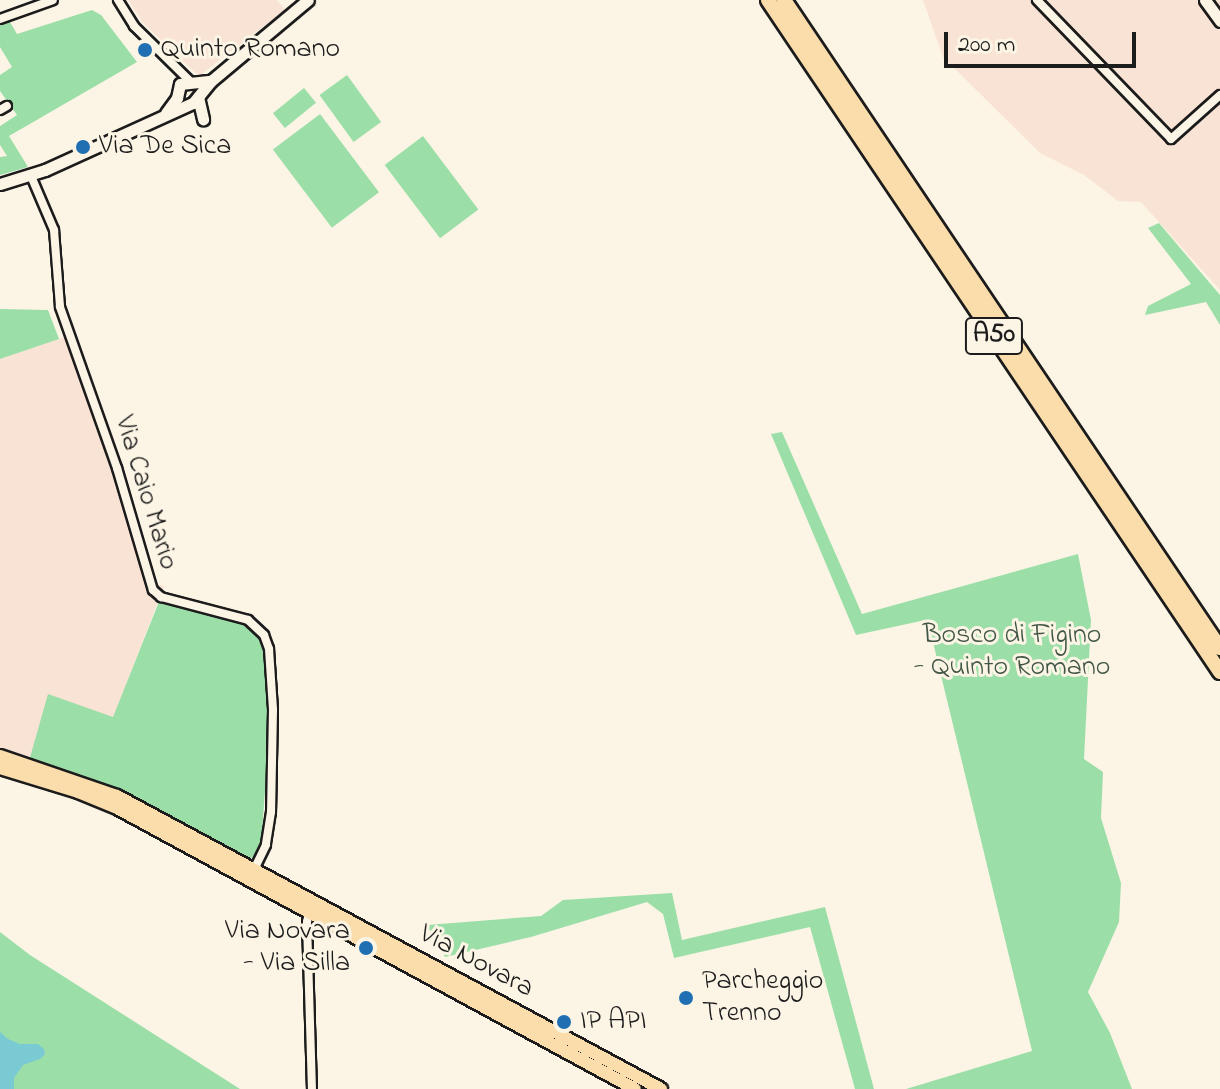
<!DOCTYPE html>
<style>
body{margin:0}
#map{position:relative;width:1220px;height:1089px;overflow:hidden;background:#fcf5e5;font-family:"Indie Flower",sans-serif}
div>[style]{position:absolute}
.built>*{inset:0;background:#f9e3d4}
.green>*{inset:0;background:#9cdea8;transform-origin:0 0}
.water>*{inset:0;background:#79cad2}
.roads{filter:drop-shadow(2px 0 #1c1c1c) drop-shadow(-2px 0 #1c1c1c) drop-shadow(0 2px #1c1c1c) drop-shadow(0 -2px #1c1c1c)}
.street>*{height:8px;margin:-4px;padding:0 4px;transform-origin:4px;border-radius:4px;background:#fcf5e5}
.secondary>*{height:11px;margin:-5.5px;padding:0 5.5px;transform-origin:5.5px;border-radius:5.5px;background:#fcf5e5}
.primary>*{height:12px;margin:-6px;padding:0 6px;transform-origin:6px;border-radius:6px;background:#faddab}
.highway>*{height:14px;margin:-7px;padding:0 7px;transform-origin:7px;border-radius:7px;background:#faddab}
.dots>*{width:22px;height:22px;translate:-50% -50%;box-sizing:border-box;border:4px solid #fcf5e5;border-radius:50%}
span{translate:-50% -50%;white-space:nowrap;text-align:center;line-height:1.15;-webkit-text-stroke:6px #fcf5e5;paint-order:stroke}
.shield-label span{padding:2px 6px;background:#fcf5e5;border:2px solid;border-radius:6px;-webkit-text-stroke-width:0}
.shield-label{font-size:26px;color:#1c1c1c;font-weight:700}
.poi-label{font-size:28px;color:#1c1c1c}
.left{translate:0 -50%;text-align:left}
.right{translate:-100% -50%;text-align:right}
.street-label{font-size:28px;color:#1c1c1c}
.park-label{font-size:28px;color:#425646}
.scale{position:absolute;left:944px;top:32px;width:192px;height:36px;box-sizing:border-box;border:4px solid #1c1c1c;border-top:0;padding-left:10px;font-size:24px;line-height:28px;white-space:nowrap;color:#1c1c1c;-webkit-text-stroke:6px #fcf5e5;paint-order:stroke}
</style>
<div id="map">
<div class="built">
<i style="clip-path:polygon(128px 0,277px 0,285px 10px,199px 76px,143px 23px)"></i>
<i style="clip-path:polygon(923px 0,1220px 0,1220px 290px,1141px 202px,1118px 201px,1084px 175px,1040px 153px,943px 57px)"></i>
<i style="clip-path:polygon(73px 334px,124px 468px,157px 584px,164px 586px,113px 718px,29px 761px,0 752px,0 359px)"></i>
</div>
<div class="green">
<i style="clip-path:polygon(92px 10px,101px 15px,137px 62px,9px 136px,28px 167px,0 175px,0 157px,7px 156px,0 145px,0 126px,17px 115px,0 91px,0 75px,12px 67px,0 47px,0 25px,10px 22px,17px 34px)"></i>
<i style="left:347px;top:75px;width:58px;height:34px;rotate:54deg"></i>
<i style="left:304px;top:88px;width:19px;height:40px;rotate:51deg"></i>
<i style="left:320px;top:114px;width:98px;height:59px;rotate:53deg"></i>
<i style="left:423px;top:136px;width:92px;height:48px;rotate:53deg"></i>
<i style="clip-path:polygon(1159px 223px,1220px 295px,1220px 325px,1206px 302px,1145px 315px,1148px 306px,1191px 284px,1148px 228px)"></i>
<i style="clip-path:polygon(0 309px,48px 310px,59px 339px,0 359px)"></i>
<i style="clip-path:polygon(782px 432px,862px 614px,1078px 554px,1091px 620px,1084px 759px,1103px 772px,1101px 818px,1121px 883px,1119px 922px,1088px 992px,1110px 1033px,1132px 1089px,906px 1089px,1032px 1051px,931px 634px,921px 621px,856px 635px,771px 434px)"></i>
<i style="clip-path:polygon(160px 599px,250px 624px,260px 632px,268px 681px,268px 749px,261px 846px,250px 860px,108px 787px,29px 761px,48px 694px,113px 717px)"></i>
<i style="clip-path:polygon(672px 893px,682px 940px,825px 907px,874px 1089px,855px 1089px,810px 927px,674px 958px,663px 914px,647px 902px,531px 937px,445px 957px,427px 925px,541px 916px,563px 900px)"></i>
<i style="clip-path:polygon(0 932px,30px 955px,240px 1089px,0 1089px)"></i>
</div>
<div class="water">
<i style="clip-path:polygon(0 1032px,8px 1039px,20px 1044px,38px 1044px,44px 1049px,45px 1054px,40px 1059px,23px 1065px,14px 1078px,14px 1089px,0 1089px)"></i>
</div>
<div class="roads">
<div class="street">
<i style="left:118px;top:0;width:31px;rotate:58deg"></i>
<i style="left:134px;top:26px;width:80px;rotate:44.5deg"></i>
<i style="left:1037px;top:0;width:193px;rotate:46deg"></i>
<i style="left:1171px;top:139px;width:66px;rotate:-41.9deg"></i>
<i style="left:0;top:19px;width:56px;rotate:-19.7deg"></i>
<i style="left:0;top:110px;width:8px;rotate:-30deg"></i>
<i style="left:31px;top:176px;width:59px;rotate:66.9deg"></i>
<i style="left:54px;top:230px;width:77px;rotate:85.5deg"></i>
<i style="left:60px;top:307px;width:171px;rotate:70.5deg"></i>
<i style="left:117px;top:468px;width:127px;rotate:73.6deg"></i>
<i style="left:153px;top:590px;width:11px;rotate:41deg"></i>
<i style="left:161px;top:597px;width:90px;rotate:14.8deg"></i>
<i style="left:248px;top:620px;width:22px;rotate:43deg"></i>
<i style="left:264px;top:635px;width:15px;rotate:70deg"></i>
<i style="left:269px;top:649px;width:61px;rotate:86.2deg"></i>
<i style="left:273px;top:710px;width:102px;rotate:91.1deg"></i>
<i style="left:271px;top:812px;width:33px;rotate:99deg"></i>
<i style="left:266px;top:845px;width:30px;rotate:116deg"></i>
<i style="left:310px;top:909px;width:13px;rotate:103deg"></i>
<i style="left:307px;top:922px;width:167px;rotate:88.3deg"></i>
</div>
<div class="secondary">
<i style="left:1205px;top:0;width:26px;rotate:54deg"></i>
<i style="left:198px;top:97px;width:23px;rotate:77deg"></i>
<i style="left:166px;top:113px;width:19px;rotate:-54deg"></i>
<i style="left:177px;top:98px;width:14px;rotate:-78deg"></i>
<i style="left:180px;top:84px;width:31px;rotate:-6deg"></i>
<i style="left:0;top:184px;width:47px;rotate:-17.3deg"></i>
<i style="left:45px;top:170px;width:162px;rotate:-24.4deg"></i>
<i style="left:193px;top:103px;width:28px;rotate:-51deg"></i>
<i style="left:211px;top:81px;width:126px;rotate:-39.9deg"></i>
</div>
<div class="primary">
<i style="left:0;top:756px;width:124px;rotate:18.9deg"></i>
<i style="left:117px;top:796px;width:618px;rotate:28.31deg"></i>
<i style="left:0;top:768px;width:82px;rotate:17.1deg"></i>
<i style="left:78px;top:792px;width:42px;rotate:22.3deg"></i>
<i style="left:117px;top:808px;width:589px;rotate:28.48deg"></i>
</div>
<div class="highway">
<i style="left:768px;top:0;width:810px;rotate:56.07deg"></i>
<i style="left:784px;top:0;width:781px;rotate:56.07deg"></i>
</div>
</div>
<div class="dots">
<i style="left:145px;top:50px;background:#1f6fb2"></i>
<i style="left:83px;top:147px;background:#1f6fb2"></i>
<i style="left:366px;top:948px;background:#1f6fb2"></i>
<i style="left:686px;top:998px;background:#1f6fb2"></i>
<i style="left:564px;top:1022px;background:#1f6fb2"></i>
</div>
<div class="shield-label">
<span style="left:994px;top:336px">A50</span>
</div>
<div class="poi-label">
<span class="left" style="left:161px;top:50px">Quinto Romano</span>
<span class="left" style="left:99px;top:147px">Via De Sica</span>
<span class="right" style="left:350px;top:948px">Via Novara<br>- Via Silla</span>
<span class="left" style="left:702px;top:998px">Parcheggio<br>Trenno</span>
<span class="left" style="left:580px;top:1022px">IP API</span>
</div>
<div class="street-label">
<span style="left:145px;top:493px;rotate:73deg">Via Caio Mario</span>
<span style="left:476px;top:962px;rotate:28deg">Via Novara</span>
</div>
<div class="park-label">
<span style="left:1012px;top:652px">Bosco di Figino<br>- Quinto Romano</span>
</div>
<div class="scale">200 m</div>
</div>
